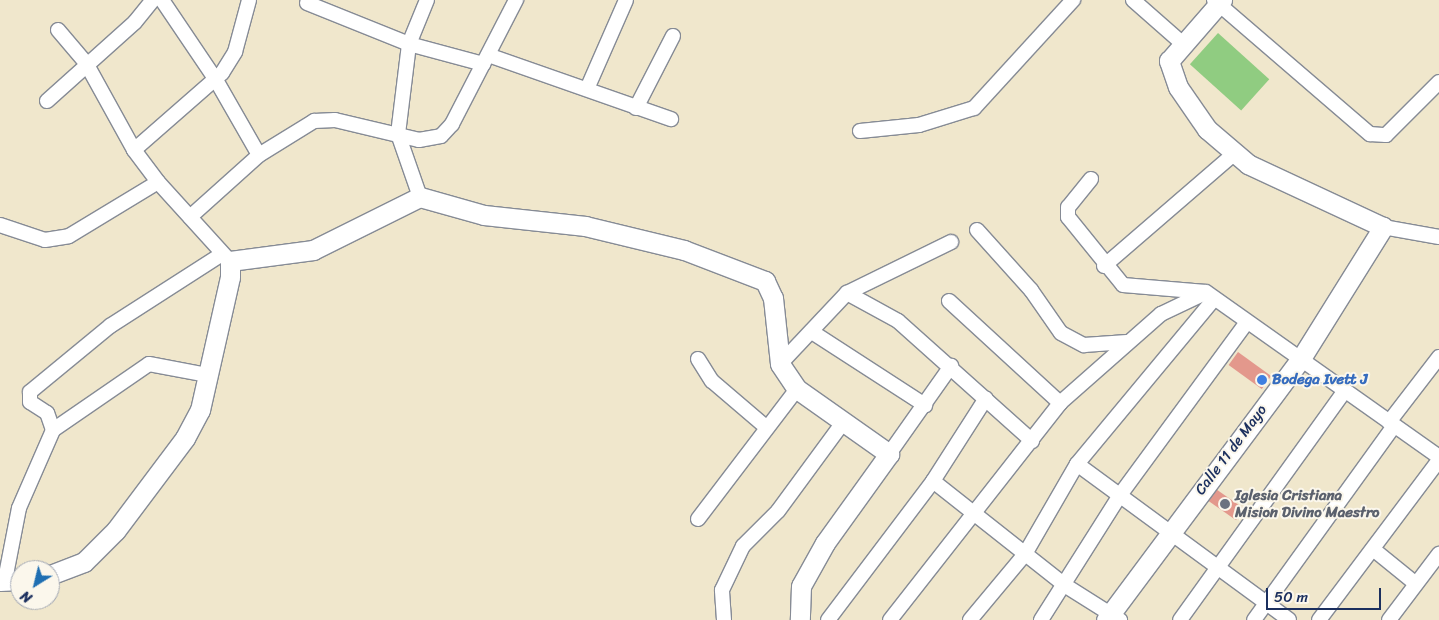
<!DOCTYPE html>
<style>
body{margin:0}
#map{position:relative;width:1439px;height:620px;overflow:hidden;background:#f0e7cc;font-family:Sriracha,sans-serif}
div>[style]{position:absolute}
.green>*{inset:0;background:#90cc81;transform-origin:0 0}
.building>*{inset:0;background:#e3988c;transform-origin:0 0}
.roads{filter:drop-shadow(1px 0 #868b95) drop-shadow(-1px 0 #868b95) drop-shadow(0 1px #868b95) drop-shadow(0 -1px #868b95)}
.street>*{height:14px;margin:-7px;padding:0 7px;transform-origin:7px;border-radius:7px;background:#fff}
.secondary>*{height:19px;margin:-9.5px;padding:0 9.5px;transform-origin:9.5px;border-radius:9.5px;background:#fff}
.dots>*{width:14px;height:14px;translate:-50% -50%;box-sizing:border-box;border:2px solid #fbf7ec;border-radius:50%}
span{translate:-50% -50%;white-space:nowrap;text-align:center;line-height:1.15;-webkit-text-stroke:4px #fbf7ec;paint-order:stroke}
.shop-label{font-size:15px;color:#366cbe;font-weight:700}
.left{translate:0 -50%;text-align:left}
.street-label{font-size:15px;color:#1b2f5e}
.worship-label{font-size:15px;color:#5b616d;font-weight:700}
.north{position:absolute;left:10px;top:560px;width:50px;height:50px;box-sizing:border-box;background:#fbf7ec;border:1px solid #a1a7b3;border-radius:50%;rotate:216deg;font-size:14px;font-weight:700;line-height:20px;text-align:center;color:#1b2f5e}
.north::after{content:'';display:block;margin:auto;width:18px;height:22px;background:#1f6fb2;clip-path:polygon(50% 0,100% 100%,50% 72%,0 100%)}
.scale{position:absolute;left:1266px;top:588px;width:115px;height:22px;box-sizing:border-box;border:2px solid #1b2f5e;border-top:0;padding-left:6px;font-size:15px;line-height:18px;white-space:nowrap;color:#1b2f5e;-webkit-text-stroke:4px #fbf7ec;paint-order:stroke}
</style>
<div id="map">
<div class="green">
<i style="left:1218px;top:33px;width:69px;height:42px;rotate:42deg"></i>
</div>
<div class="building">
<i style="left:1238px;top:352px;width:41px;height:16px;rotate:36deg"></i>
<i style="left:1213px;top:487px;width:38px;height:14px;rotate:35deg"></i>
</div>
<div class="roads">
<div class="street">
<i style="left:162px;top:0;width:97px;rotate:56deg"></i>
<i style="left:216px;top:80px;width:86px;rotate:60.2deg"></i>
<i style="left:1133px;top:0;width:67px;rotate:41.3deg"></i>
<i style="left:1214px;top:0;width:206px;rotate:40.7deg"></i>
<i style="left:1370px;top:134px;width:16px;rotate:4deg"></i>
<i style="left:1386px;top:135px;width:75px;rotate:-45deg"></i>
<i style="left:307px;top:3px;width:110px;rotate:21.9deg"></i>
<i style="left:409px;top:44px;width:77px;rotate:15.1deg"></i>
<i style="left:58px;top:30px;width:43px;rotate:49.7deg"></i>
<i style="left:86px;top:63px;width:99px;rotate:61.1deg"></i>
<i style="left:134px;top:150px;width:40px;rotate:53deg"></i>
<i style="left:158px;top:182px;width:104px;rotate:47.7deg"></i>
<i style="left:488px;top:55px;width:194px;rotate:19.3deg"></i>
<i style="left:587px;top:89px;width:97px;rotate:-66.3deg"></i>
<i style="left:47px;top:101px;width:118px;rotate:-41.9deg"></i>
<i style="left:135px;top:22px;width:28px;rotate:-51deg"></i>
<i style="left:636px;top:108px;width:81px;rotate:-62.8deg"></i>
<i style="left:860px;top:131px;width:59px;rotate:-5.8deg"></i>
<i style="left:919px;top:125px;width:58px;rotate:-17.2deg"></i>
<i style="left:974px;top:108px;width:147px;rotate:-47.5deg"></i>
<i style="left:134px;top:150px;width:117px;rotate:-41.2deg"></i>
<i style="left:222px;top:73px;width:25px;rotate:-58deg"></i>
<i style="left:235px;top:52px;width:54px;rotate:-74.9deg"></i>
<i style="left:1091px;top:179px;width:36px;rotate:129deg"></i>
<i style="left:1068px;top:207px;width:10px;rotate:90deg"></i>
<i style="left:1068px;top:217px;width:87px;rotate:51deg"></i>
<i style="left:1123px;top:285px;width:83px;rotate:4.8deg"></i>
<i style="left:1206px;top:292px;width:286px;rotate:35.3deg"></i>
<i style="left:420px;top:197px;width:67px;rotate:-109.2deg"></i>
<i style="left:398px;top:134px;width:91px;rotate:-83deg"></i>
<i style="left:409px;top:44px;width:48px;rotate:-67.8deg"></i>
<i style="left:190px;top:217px;width:93px;rotate:-41.9deg"></i>
<i style="left:259px;top:155px;width:65px;rotate:-31.7deg"></i>
<i style="left:314px;top:121px;width:21px;rotate:-3deg"></i>
<i style="left:335px;top:120px;width:86px;rotate:13.4deg"></i>
<i style="left:419px;top:140px;width:22px;rotate:-10deg"></i>
<i style="left:441px;top:136px;width:16px;rotate:-47deg"></i>
<i style="left:452px;top:124px;width:140px;rotate:-62.7deg"></i>
<i style="left:0;top:225px;width:47px;rotate:18.4deg"></i>
<i style="left:45px;top:240px;width:24px;rotate:-9deg"></i>
<i style="left:69px;top:236px;width:104px;rotate:-31.2deg"></i>
<i style="left:1383px;top:227px;width:57px;rotate:10.1deg"></i>
<i style="left:977px;top:230px;width:81px;rotate:48deg"></i>
<i style="left:1031px;top:290px;width:52px;rotate:55.1deg"></i>
<i style="left:1061px;top:333px;width:26px;rotate:28deg"></i>
<i style="left:1084px;top:345px;width:43px;rotate:-4deg"></i>
<i style="left:1104px;top:266px;width:173px;rotate:-40.8deg"></i>
<i style="left:847px;top:293px;width:58px;rotate:28.8deg"></i>
<i style="left:898px;top:321px;width:180px;rotate:41.8deg"></i>
<i style="left:949px;top:301px;width:151px;rotate:42.6deg"></i>
<i style="left:812px;top:332px;width:135px;rotate:32.9deg"></i>
<i style="left:698px;top:359px;width:26px;rotate:58deg"></i>
<i style="left:712px;top:381px;width:72px;rotate:40.5deg"></i>
<i style="left:780px;top:364px;width:98px;rotate:-46.7deg"></i>
<i style="left:847px;top:293px;width:116px;rotate:-26.1deg"></i>
<i style="left:1389px;top:422px;width:82px;rotate:-52.4deg"></i>
<i style="left:53px;top:430px;width:116px;rotate:-34.5deg"></i>
<i style="left:149px;top:364px;width:60px;rotate:10.6deg"></i>
<i style="left:889px;top:454px;width:108px;rotate:-54.8deg"></i>
<i style="left:1077px;top:464px;width:263px;rotate:36.3deg"></i>
<i style="left:933px;top:481px;width:169px;rotate:38.3deg"></i>
<i style="left:1066px;top:586px;width:64px;rotate:32.2deg"></i>
<i style="left:698px;top:519px;width:163px;rotate:-52.7deg"></i>
<i style="left:1373px;top:549px;width:55px;rotate:39.1deg"></i>
<i style="left:5px;top:580px;width:73px;rotate:-79deg"></i>
<i style="left:19px;top:508px;width:85px;rotate:-66.4deg"></i>
<i style="left:53px;top:430px;width:18px;rotate:-109deg"></i>
<i style="left:47px;top:413px;width:20px;rotate:-147deg"></i>
<i style="left:30px;top:402px;width:10px;rotate:-90deg"></i>
<i style="left:30px;top:392px;width:104px;rotate:-39.5deg"></i>
<i style="left:110px;top:326px;width:133px;rotate:-32.7deg"></i>
<i style="left:724px;top:620px;width:30px;rotate:-94deg"></i>
<i style="left:722px;top:590px;width:49px;rotate:-64.5deg"></i>
<i style="left:743px;top:546px;width:49px;rotate:-45deg"></i>
<i style="left:778px;top:511px;width:112px;rotate:-53.7deg"></i>
<i style="left:828px;top:620px;width:174px;rotate:-52.9deg"></i>
<i style="left:933px;top:481px;width:98px;rotate:-57.4deg"></i>
<i style="left:890px;top:620px;width:276px;rotate:-51.9deg"></i>
<i style="left:1060px;top:403px;width:135px;rotate:-41.4deg"></i>
<i style="left:1161px;top:314px;width:49px;rotate:-25.5deg"></i>
<i style="left:970px;top:620px;width:86px;rotate:-50.2deg"></i>
<i style="left:1025px;top:554px;width:104px;rotate:-60deg"></i>
<i style="left:1077px;top:464px;width:214px;rotate:-50.3deg"></i>
<i style="left:1041px;top:620px;width:148px;rotate:-57.7deg"></i>
<i style="left:1120px;top:495px;width:215px;rotate:-53.7deg"></i>
<i style="left:1180px;top:620px;width:281px;rotate:-54.3deg"></i>
<i style="left:1254px;top:620px;width:239px;rotate:-54.2deg"></i>
<i style="left:1319px;top:620px;width:200px;rotate:-53.1deg"></i>
<i style="left:1389px;top:620px;width:83px;rotate:-52.9deg"></i>
</div>
<div class="secondary">
<i style="left:50px;top:575px;width:36px;rotate:-21deg"></i>
<i style="left:84px;top:562px;width:45px;rotate:-45deg"></i>
<i style="left:116px;top:530px;width:115px;rotate:-53.1deg"></i>
<i style="left:185px;top:438px;width:32px;rotate:-62deg"></i>
<i style="left:200px;top:410px;width:136px;rotate:-77.3deg"></i>
<i style="left:230px;top:277px;width:16px;rotate:-90deg"></i>
<i style="left:230px;top:261px;width:84px;rotate:-7.5deg"></i>
<i style="left:313px;top:250px;width:119px;rotate:-26.4deg"></i>
<i style="left:420px;top:197px;width:66px;rotate:15.7deg"></i>
<i style="left:484px;top:215px;width:102px;rotate:6.2deg"></i>
<i style="left:585px;top:226px;width:102px;rotate:13.6deg"></i>
<i style="left:684px;top:250px;width:87px;rotate:20.9deg"></i>
<i style="left:765px;top:281px;width:19px;rotate:65deg"></i>
<i style="left:773px;top:298px;width:66px;rotate:83.9deg"></i>
<i style="left:780px;top:364px;width:30px;rotate:56deg"></i>
<i style="left:797px;top:389px;width:113px;rotate:35.2deg"></i>
<i style="left:889px;top:454px;width:110px;rotate:125.7deg"></i>
<i style="left:825px;top:543px;width:49px;rotate:119.2deg"></i>
<i style="left:801px;top:586px;width:34px;rotate:92deg"></i>
<i style="left:0;top:581px;width:20px;rotate:-3deg"></i>
<i style="left:1106px;top:620px;width:324px;rotate:-53.3deg"></i>
<i style="left:1300px;top:360px;width:157px;rotate:-58deg"></i>
<i style="left:1383px;top:227px;width:149px;rotate:-155deg"></i>
<i style="left:1248px;top:164px;width:54px;rotate:-139.5deg"></i>
<i style="left:1207px;top:129px;width:51px;rotate:-124.6deg"></i>
<i style="left:1178px;top:87px;width:28px;rotate:-109deg"></i>
<i style="left:1169px;top:61px;width:81px;rotate:-49deg"></i>
</div>
</div>
<div class="dots">
<i style="left:1262px;top:380px;background:#3f7fe0"></i>
<i style="left:1225px;top:504px;background:#6b7280"></i>
</div>
<div class="shop-label">
<span class="left" style="left:1272px;top:380px">Bodega Ivett J</span>
</div>
<div class="street-label">
<span style="left:1231px;top:450px;rotate:-53deg">Calle 11 de Mayo</span>
</div>
<div class="worship-label">
<span class="left" style="left:1235px;top:504px">Iglesia Cristiana<br>Mision Divino Maestro</span>
</div>
<div class="north">N</div>
<div class="scale">50 m</div>
</div>
